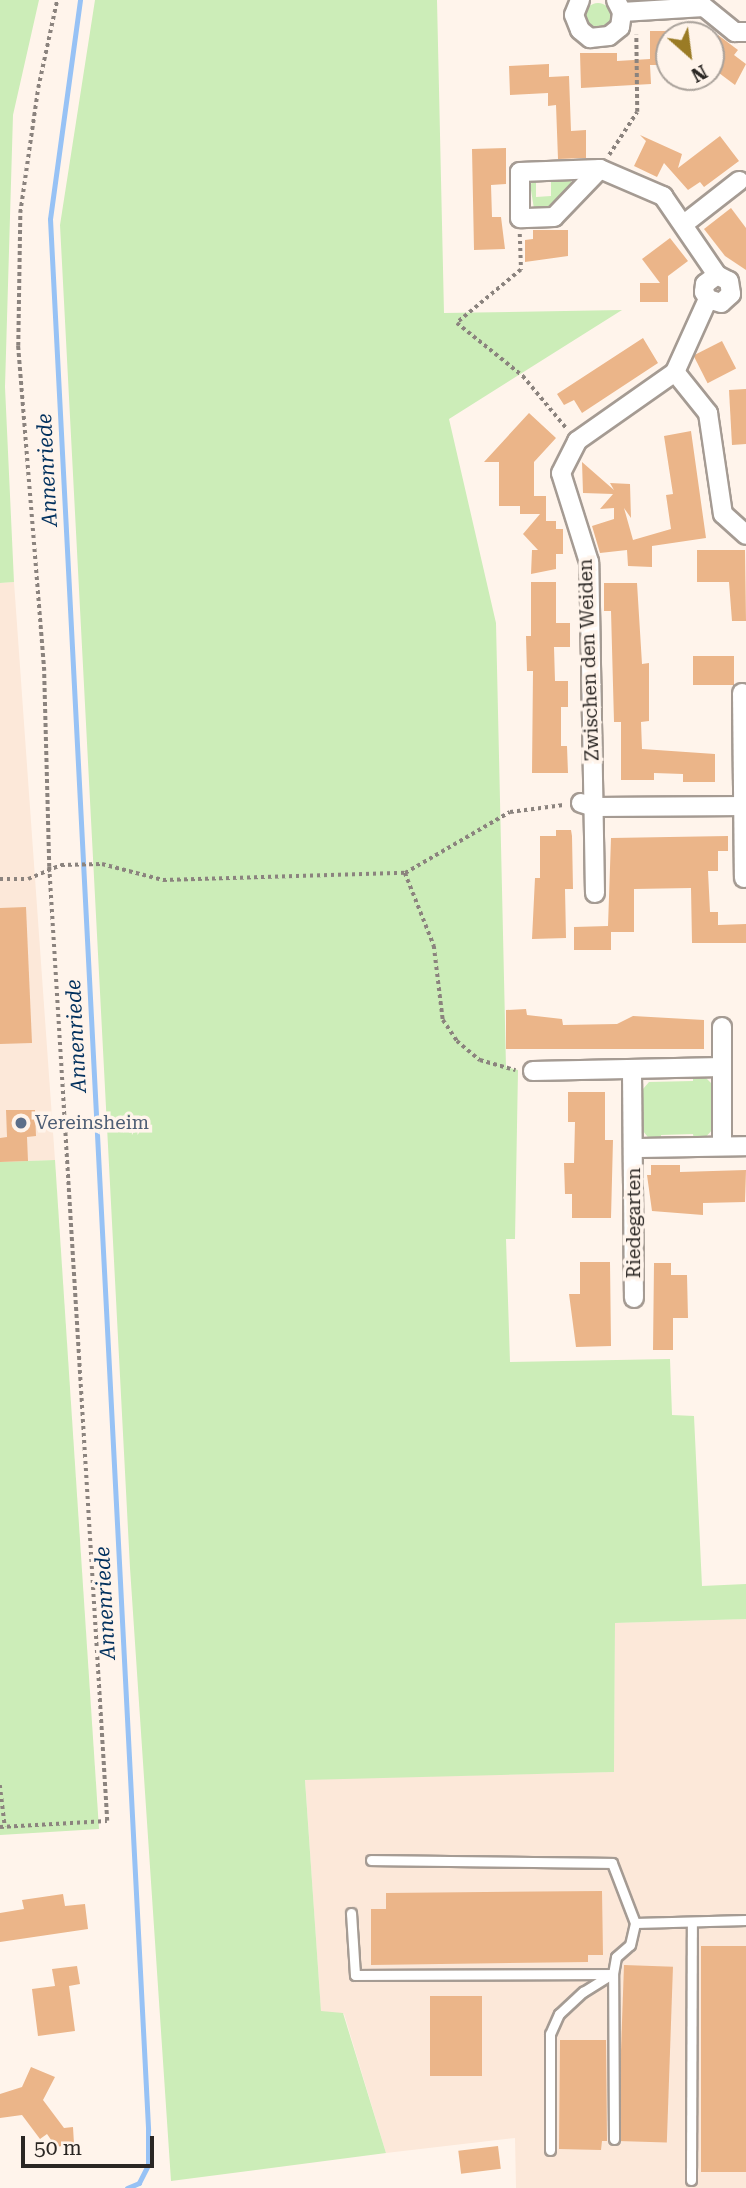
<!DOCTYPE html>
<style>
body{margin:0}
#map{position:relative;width:746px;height:2188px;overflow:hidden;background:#fff4eb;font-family:"Roboto Serif",serif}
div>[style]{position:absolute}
.commercial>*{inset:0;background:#fce8d9}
.green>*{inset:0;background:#ccedb8}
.round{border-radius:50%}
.stream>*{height:5px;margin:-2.5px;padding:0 2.5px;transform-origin:2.5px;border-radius:2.5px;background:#97c2f5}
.building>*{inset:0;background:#ebb589;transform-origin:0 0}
.path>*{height:3.5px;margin-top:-1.75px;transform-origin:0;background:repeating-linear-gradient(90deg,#8b837e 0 3.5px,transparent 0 7px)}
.roads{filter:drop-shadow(2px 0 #a59b93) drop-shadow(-2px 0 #a59b93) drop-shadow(0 2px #a59b93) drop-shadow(0 -2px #a59b93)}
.service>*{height:9px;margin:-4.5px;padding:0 4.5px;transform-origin:4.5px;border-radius:4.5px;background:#fff}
.minor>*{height:18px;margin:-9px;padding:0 9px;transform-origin:9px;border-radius:9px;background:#fff}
.dots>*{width:19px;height:19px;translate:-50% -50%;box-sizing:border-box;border:4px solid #fff4eb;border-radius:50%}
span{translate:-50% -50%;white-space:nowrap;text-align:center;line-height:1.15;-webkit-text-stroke:7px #fff4eb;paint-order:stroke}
.street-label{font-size:19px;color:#2a2623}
.service-label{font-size:19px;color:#4e5e75}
.left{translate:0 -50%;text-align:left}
.water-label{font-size:21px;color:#02315e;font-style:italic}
.north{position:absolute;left:655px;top:21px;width:70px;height:70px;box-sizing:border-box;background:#fff4eb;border:2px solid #aaa29b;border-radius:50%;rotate:152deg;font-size:19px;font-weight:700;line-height:28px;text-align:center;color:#2a2623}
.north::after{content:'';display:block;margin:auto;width:24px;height:32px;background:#9a7b25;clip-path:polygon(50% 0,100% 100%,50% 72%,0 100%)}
.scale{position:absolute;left:21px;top:2136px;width:133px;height:32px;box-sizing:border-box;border:4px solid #2a2623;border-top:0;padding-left:9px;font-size:21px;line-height:24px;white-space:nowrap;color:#2a2623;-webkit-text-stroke:5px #fff4eb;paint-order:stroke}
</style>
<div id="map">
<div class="commercial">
<i style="clip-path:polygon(14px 582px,55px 1160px,0 1162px,0 583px)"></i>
<i style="clip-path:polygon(746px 1619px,746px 2188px,516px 2188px,515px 2138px,386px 2153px,344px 2014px,321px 2012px,305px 1779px,614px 1772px,615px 1623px)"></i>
</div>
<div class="green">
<i style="clip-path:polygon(0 0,39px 0,13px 115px,5px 387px,14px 582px,0 583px)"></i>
<i style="clip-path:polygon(95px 0,437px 0,444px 313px,622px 310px,449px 419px,496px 623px,506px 1067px,518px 1070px,515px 1239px,506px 1239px,510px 1362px,670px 1359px,672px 1415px,694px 1416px,702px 1586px,746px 1584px,746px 1619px,615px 1623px,614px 1772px,305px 1780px,321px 2011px,343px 2013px,386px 2153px,171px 2181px,130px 1568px,60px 225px)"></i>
<i class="round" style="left:585px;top:3px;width:26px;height:26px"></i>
<i style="clip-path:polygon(536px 181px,536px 197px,551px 196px,551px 181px,571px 181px,571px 188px,550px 208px,534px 209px,530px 184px)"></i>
<i style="clip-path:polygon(693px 1076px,704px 1076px,712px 1084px,713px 1129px,703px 1140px,694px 1140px,693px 1134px,661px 1135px,661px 1141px,651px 1141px,643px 1131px,643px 1089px,649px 1082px,693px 1081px)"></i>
<i style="clip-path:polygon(55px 1160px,99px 1829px,0 1835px,0 1162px)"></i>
</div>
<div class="stream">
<i style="left:80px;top:0;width:221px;rotate:97.8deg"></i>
<i style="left:50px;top:219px;width:1914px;rotate:87.06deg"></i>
<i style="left:148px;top:2130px;width:35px;rotate:90deg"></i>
<i style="left:148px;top:2165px;width:20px;rotate:117deg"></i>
<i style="left:139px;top:2183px;width:13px;rotate:157deg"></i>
</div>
<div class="building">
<i style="clip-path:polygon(650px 31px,669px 31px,669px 65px,650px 65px,651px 84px,581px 88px,580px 53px,617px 53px,617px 61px,650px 59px)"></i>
<i style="clip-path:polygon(718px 35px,738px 50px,734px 55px,746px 64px,735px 85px,711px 67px,711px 45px)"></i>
<i style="clip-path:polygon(549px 64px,549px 77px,569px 76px,571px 131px,586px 130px,586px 158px,558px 159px,556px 105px,548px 106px,548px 93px,510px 95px,509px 66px)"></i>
<i style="clip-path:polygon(640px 135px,682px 154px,678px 168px,720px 136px,739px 161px,704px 187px,700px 182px,688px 190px,664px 163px,657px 177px,634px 166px,646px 141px)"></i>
<i style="clip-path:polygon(506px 148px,506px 184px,491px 185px,492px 217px,501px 217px,505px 249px,474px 250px,472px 149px)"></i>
<i style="clip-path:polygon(731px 208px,746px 228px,746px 270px,725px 256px,704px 229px)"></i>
<i style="clip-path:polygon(533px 230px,568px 230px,568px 256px,525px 262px,525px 240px,533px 239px)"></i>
<i style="clip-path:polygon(670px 238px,688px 261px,668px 276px,668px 302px,640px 302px,640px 283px,660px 283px,642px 259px)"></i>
<i style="clip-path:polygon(643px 338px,658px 363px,582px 413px,574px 400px,564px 405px,557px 394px)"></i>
<i style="left:722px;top:341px;width:31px;height:32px;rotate:63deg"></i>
<i style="clip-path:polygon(746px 389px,746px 444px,732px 445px,729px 390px)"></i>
<i style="clip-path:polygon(529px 413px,556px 438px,534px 462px,534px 496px,546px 496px,546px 521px,556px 521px,556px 529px,563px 529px,563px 554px,556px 554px,556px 569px,531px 574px,532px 550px,538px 550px,523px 534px,540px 514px,520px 514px,520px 506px,499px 506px,499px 462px,484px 462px)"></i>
<i style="clip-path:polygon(691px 431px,706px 538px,652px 546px,652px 567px,628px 566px,627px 550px,600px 553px,592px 526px,614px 519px,614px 508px,600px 509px,613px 494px,583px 493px,582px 462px,614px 490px,610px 483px,630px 484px,631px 518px,624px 508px,633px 540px,671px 529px,666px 495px,673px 494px,664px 436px)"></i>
<i style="clip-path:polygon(697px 550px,745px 550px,746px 621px,732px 621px,729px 582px,697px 582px)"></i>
<i style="clip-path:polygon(531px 582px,556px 582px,556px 623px,570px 623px,570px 647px,554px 647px,555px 681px,568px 681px,568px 707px,561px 707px,561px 746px,567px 746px,568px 773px,532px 773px,533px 671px,527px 671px,526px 636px,531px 636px)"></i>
<i style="clip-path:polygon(604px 583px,637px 583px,642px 664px,649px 663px,649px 721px,641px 722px,642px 749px,715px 754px,715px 782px,683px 782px,683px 774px,654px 773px,654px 780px,621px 780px,621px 722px,614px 722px,611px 611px,604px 611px)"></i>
<i style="left:693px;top:656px;width:41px;height:29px"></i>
<i style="clip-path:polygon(556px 830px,571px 830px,572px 836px,573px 889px,565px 889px,566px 938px,532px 939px,535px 878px,540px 878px,540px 836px,556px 836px)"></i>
<i style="clip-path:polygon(728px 836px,728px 851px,718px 851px,718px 871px,708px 871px,710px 912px,718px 912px,718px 925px,746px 924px,746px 943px,692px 943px,691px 888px,634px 889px,634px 932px,611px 932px,611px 950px,574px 950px,574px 927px,608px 926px,611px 838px)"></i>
<i style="clip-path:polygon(26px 907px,32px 1043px,0 1044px,0 908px)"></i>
<i style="clip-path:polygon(526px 1009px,527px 1015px,562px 1019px,563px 1025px,617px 1024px,633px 1016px,704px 1020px,704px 1049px,506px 1049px,506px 1010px)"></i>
<i style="clip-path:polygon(568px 1092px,605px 1092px,605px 1140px,613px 1140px,611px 1218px,572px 1218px,572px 1194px,565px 1194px,564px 1163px,574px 1163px,575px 1122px,568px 1122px)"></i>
<i style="clip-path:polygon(6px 1110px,35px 1110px,36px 1136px,27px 1137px,28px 1161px,0 1162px,0 1138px,7px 1137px)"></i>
<i style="clip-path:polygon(651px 1165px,680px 1165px,680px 1172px,746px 1170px,745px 1202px,703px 1203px,703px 1215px,652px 1211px,647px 1175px,651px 1175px)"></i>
<i style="clip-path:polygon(580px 1262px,610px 1262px,611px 1346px,576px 1347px,569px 1294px,580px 1294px)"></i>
<i style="clip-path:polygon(654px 1263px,671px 1263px,671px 1275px,687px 1275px,688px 1318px,673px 1318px,673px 1350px,653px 1350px)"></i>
<i style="clip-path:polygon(602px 1891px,603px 1955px,588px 1955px,588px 1962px,371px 1965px,371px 1909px,386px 1909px,386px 1893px)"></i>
<i style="clip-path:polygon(63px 1894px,65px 1906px,85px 1904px,88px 1929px,0 1942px,0 1913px,24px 1909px,22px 1900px)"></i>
<i style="left:701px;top:1946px;width:45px;height:226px"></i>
<i style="left:624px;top:1965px;width:49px;height:176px;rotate:2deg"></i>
<i style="clip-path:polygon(77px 1966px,80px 1984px,69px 1986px,75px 2031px,38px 2036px,32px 1989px,55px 1986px,52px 1969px)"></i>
<i style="left:430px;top:1996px;width:52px;height:80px"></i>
<i style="clip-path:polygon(560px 2040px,606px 2040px,607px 2141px,602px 2141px,601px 2150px,559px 2149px)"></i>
<i style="clip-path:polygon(31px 2067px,55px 2077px,43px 2100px,64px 2128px,73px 2127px,74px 2144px,56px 2147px,47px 2134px,40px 2139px,22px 2115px,0 2118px,0 2094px,22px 2087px)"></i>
<i style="left:498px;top:2146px;width:23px;height:40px;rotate:83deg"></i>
</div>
<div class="path">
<i style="left:609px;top:155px;width:51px;rotate:-56.9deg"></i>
<i style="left:637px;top:112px;width:77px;rotate:-90.7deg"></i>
<i style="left:520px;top:234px;width:36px;rotate:88deg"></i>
<i style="left:521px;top:270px;width:83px;rotate:140.4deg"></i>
<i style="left:457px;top:323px;width:85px;rotate:38.8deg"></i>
<i style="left:523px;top:376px;width:69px;rotate:50.3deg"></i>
<i style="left:405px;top:873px;width:79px;rotate:68.3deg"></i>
<i style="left:434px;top:946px;width:75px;rotate:83.1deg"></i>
<i style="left:443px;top:1020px;width:25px;rotate:56deg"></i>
<i style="left:457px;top:1041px;width:30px;rotate:40deg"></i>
<i style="left:480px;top:1060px;width:37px;rotate:16deg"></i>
<i style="left:0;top:879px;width:28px"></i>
<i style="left:28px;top:879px;width:36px;rotate:-23deg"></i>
<i style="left:61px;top:865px;width:41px;rotate:-1.4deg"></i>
<i style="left:102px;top:864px;width:63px;rotate:14.7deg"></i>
<i style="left:163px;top:880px;width:242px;rotate:-1.7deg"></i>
<i style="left:405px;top:873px;width:121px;rotate:-30.2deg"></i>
<i style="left:510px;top:812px;width:54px;rotate:-7.4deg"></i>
<i style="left:0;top:1785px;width:42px;rotate:83.2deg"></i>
<i style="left:0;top:1827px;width:107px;rotate:-3.2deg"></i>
<i style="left:107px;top:1821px;width:956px;rotate:-93.48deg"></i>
<i style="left:49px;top:867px;width:196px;rotate:-91.5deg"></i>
<i style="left:44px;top:671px;width:326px;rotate:-94.6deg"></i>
<i style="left:18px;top:346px;width:133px;rotate:-89.1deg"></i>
<i style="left:20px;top:213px;width:126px;rotate:-81.8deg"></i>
<i style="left:38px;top:88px;width:90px;rotate:-77.8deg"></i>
</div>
<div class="roads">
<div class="service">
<i style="left:371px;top:1860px;width:241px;rotate:0.7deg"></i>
<i style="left:612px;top:1863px;width:64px;rotate:69deg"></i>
<i style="left:635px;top:1923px;width:111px;rotate:-1.5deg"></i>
<i style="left:351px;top:1913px;width:62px;rotate:86.3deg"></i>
<i style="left:355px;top:1975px;width:258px;rotate:-0.2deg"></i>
<i style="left:614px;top:2139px;width:165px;rotate:-90.3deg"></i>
<i style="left:613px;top:1974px;width:17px;rotate:-80deg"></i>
<i style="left:616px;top:1957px;width:18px;rotate:-41deg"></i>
<i style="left:630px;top:1945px;width:23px;rotate:-77deg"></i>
<i style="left:550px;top:2150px;width:116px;rotate:-90deg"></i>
<i style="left:550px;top:2034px;width:22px;rotate:-66deg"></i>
<i style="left:559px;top:2014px;width:33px;rotate:-43deg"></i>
<i style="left:583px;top:1992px;width:34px;rotate:-32deg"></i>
<i style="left:691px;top:2180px;width:256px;rotate:-89.8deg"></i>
</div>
<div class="minor">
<i style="left:580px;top:0;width:16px;rotate:112deg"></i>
<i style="left:574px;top:15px;width:16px;rotate:68deg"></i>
<i style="left:580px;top:30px;width:13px;rotate:39deg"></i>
<i style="left:590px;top:38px;width:19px;rotate:-6deg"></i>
<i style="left:609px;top:36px;width:14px;rotate:-39deg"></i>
<i style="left:620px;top:27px;width:15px;rotate:-82deg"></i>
<i style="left:622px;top:12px;width:13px;rotate:-117deg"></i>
<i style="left:622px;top:12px;width:82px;rotate:-3.5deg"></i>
<i style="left:704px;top:7px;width:40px;rotate:39deg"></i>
<i style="left:735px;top:32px;width:11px"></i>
<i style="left:600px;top:169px;width:66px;rotate:133.8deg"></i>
<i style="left:554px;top:217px;width:34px;rotate:178deg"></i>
<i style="left:520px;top:218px;width:46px;rotate:-90deg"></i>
<i style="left:520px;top:172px;width:80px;rotate:-2.1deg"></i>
<i style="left:600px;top:169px;width:69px;rotate:23.2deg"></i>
<i style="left:663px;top:196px;width:96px;rotate:55.6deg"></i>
<i style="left:717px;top:275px;width:13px;rotate:27deg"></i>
<i style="left:729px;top:281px;width:13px;rotate:81deg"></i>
<i style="left:731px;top:294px;width:13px;rotate:138deg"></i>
<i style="left:721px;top:303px;width:14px;rotate:-163deg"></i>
<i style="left:708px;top:299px;width:8px;rotate:-120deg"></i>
<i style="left:704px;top:292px;width:8px;rotate:-83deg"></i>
<i style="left:705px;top:284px;width:15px;rotate:-37deg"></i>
<i style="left:684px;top:224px;width:70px;rotate:-38deg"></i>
<i style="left:675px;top:372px;width:53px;rotate:51.2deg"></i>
<i style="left:708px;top:413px;width:102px;rotate:81.6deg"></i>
<i style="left:723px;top:514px;width:31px;rotate:42deg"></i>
<i style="left:742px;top:693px;width:185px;rotate:89.4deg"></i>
<i style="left:581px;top:803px;width:14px;rotate:17deg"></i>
<i style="left:594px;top:807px;width:152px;rotate:-0.4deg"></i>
<i style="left:595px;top:893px;width:331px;rotate:-91deg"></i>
<i style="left:589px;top:562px;width:93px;rotate:-107.5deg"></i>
<i style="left:561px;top:473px;width:36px;rotate:-63deg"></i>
<i style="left:577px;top:441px;width:120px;rotate:-35.1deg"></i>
<i style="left:675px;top:372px;width:80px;rotate:-65.7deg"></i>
<i style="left:722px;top:1067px;width:40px;rotate:-90deg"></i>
<i style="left:533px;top:1071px;width:189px;rotate:-1.2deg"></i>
<i style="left:722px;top:1067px;width:79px;rotate:90deg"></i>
<i style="left:632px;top:1072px;width:226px;rotate:89.5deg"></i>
<i style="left:634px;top:1148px;width:112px;rotate:-1deg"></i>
</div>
</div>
<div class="dots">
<i style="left:21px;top:1123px;background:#5c6f8a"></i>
</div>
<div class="street-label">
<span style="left:589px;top:660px;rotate:-92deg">Zwischen den Weiden</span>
<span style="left:634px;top:1223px;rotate:-90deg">Riedegarten</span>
</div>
<div class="service-label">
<span class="left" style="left:35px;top:1123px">Vereinsheim</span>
</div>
<div class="water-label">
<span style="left:47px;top:470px;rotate:-93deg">Annenriede</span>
<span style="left:76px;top:1036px;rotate:-93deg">Annenriede</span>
<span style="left:105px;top:1603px;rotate:-93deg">Annenriede</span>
</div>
<div class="north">N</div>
<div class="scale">50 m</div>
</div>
